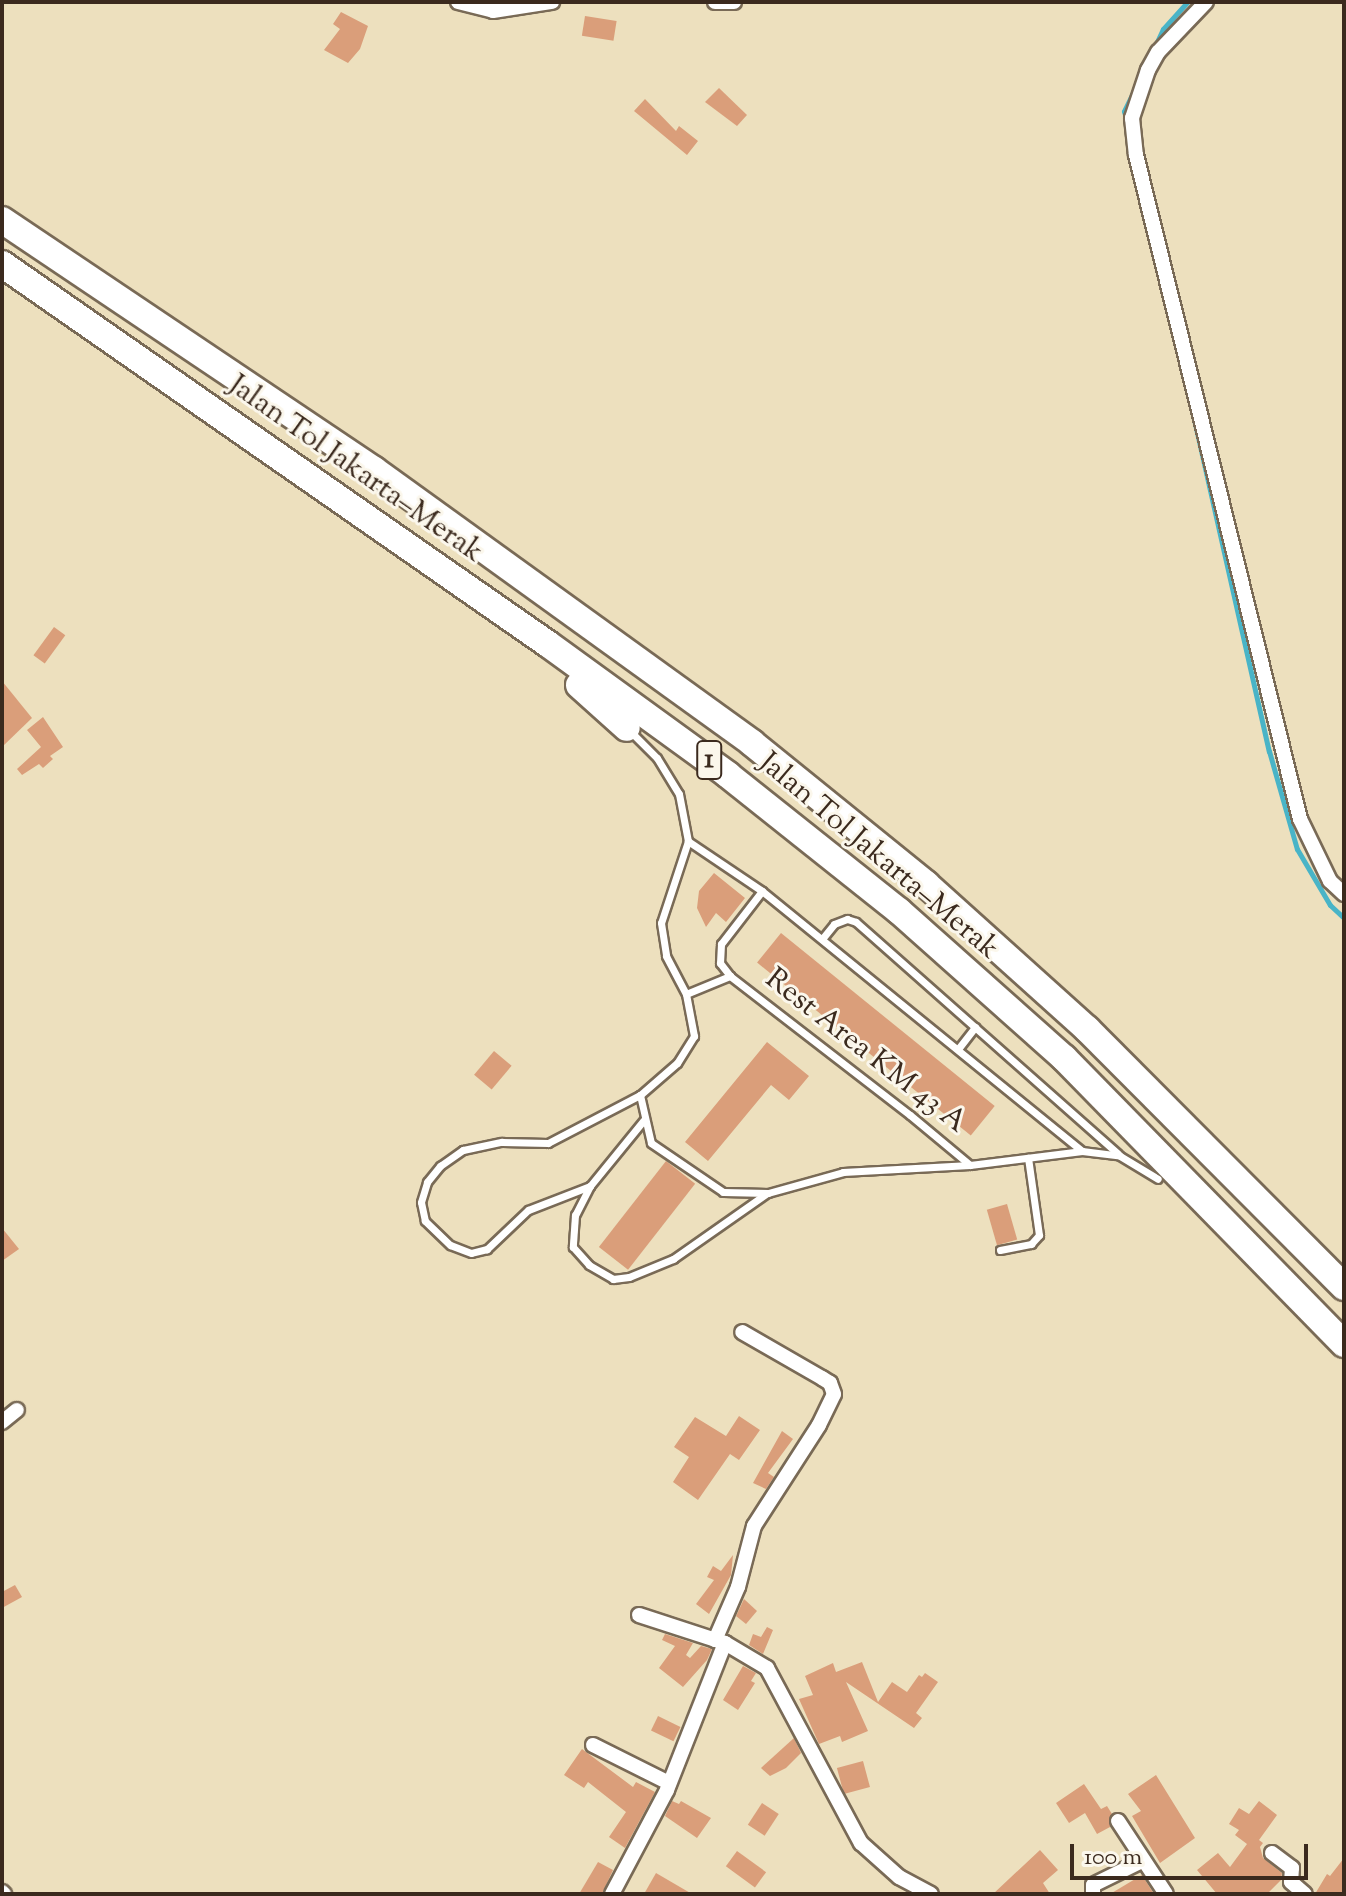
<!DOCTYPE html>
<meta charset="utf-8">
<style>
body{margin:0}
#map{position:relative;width:1346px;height:1896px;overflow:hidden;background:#ede0be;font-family:"Sorts Mill Goudy",serif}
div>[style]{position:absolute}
.stream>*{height:5px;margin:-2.5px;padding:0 2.5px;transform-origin:2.5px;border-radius:2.5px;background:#49b4c7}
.building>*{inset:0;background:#da9e7a;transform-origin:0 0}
.roads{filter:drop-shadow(2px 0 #796a56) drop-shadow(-2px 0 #796a56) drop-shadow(0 2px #796a56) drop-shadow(0 -2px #796a56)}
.lane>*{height:7px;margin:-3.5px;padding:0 3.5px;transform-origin:3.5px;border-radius:3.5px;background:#fff}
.street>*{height:14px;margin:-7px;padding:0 7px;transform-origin:7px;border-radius:7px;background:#fff}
.highway>*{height:26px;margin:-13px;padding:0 13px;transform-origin:13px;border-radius:13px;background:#fff}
span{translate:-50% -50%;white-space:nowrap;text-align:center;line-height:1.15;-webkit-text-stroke:6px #fbf7ec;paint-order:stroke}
.shield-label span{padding:2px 6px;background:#fbf7ec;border:2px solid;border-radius:6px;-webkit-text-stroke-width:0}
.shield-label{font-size:28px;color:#3b2a1e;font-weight:700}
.street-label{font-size:30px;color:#3b2a1e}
.frame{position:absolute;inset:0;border:4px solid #3b2a1e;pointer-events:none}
.scale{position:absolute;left:1070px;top:1844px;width:238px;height:36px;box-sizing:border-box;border:4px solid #3b2a1e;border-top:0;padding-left:10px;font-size:24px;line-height:28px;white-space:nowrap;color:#3b2a1e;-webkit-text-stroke:6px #fbf7ec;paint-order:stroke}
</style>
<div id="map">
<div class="stream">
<i style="left:1155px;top:46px;width:19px;rotate:-65deg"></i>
<i style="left:1163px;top:29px;width:36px;rotate:-48deg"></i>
<i style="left:1127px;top:123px;width:12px;rotate:-104deg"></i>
<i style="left:1124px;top:111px;width:30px;rotate:-64deg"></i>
<i style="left:1191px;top:406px;width:354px;rotate:77.3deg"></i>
<i style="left:1269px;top:751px;width:102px;rotate:74.1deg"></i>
<i style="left:1297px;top:849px;width:65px;rotate:59.5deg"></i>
<i style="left:1330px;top:905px;width:19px;rotate:43deg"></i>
</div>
<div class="building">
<i style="clip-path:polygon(341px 12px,368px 26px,360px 49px,348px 63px,324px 50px,340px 29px,333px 24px)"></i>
<i style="left:585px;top:16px;width:32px;height:20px;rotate:9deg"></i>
<i style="clip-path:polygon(719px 88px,747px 115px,737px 126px,705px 102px)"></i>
<i style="clip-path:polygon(645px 99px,676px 131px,679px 126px,698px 141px,687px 155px,634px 111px)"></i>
<i style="left:54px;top:627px;width:14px;height:35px;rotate:36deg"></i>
<i style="clip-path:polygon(2px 681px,32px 718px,2px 747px)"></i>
<i style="clip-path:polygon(43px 717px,63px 747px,50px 756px,53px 759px,43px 768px,39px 764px,22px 775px,17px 769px,41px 747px,27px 730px)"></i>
<i style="clip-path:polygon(714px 873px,745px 898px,726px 922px,716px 913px,706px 927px,697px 908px,699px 891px)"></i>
<i style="left:781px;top:933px;width:275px;height:38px;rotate:39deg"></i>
<i style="clip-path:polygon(767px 1042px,809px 1076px,789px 1100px,771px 1085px,708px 1161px,685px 1142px)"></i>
<i style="left:494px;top:1051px;width:23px;height:31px;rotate:40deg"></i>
<i style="left:666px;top:1161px;width:37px;height:109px;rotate:38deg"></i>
<i style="left:1007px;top:1204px;width:37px;height:21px;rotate:74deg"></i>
<i style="clip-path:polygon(2px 1228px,19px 1249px,2px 1261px)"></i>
<i style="clip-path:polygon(739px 1416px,760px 1430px,739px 1460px,730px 1454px,698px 1500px,673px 1482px,689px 1457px,674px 1447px,695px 1417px,726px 1436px)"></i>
<i style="clip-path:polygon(782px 1431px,793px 1439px,768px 1473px,774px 1477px,766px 1489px,753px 1483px)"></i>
<i style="clip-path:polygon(733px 1555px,731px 1575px,709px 1614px,696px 1604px,714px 1580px,707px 1577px,713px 1566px,721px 1571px)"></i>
<i style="clip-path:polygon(15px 1585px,22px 1597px,2px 1608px,2px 1592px)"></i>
<i style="clip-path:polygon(744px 1599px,757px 1611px,746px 1624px,736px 1616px)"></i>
<i style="clip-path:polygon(767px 1627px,773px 1630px,763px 1654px,749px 1645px,753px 1634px,761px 1637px)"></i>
<i style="clip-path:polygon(665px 1634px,693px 1643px,686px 1655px,690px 1658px,701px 1646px,712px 1649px,707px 1660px,683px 1687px,659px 1668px,675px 1646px,662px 1640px)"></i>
<i style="clip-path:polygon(862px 1662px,878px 1702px,892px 1682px,907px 1692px,919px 1675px,922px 1677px,925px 1673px,938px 1682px,916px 1713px,922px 1718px,914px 1728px,846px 1682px,868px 1731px,842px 1742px,840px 1736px,819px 1744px,799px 1699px,813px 1695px,805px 1676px,833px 1663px,836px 1672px)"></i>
<i style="clip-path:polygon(743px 1666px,756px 1673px,751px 1681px,755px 1683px,738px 1710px,723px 1700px)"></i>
<i style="left:658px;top:1716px;width:25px;height:16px;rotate:26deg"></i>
<i style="clip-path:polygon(794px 1738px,801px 1753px,786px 1768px,770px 1776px,761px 1768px)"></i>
<i style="clip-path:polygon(582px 1749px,633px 1787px,636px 1782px,655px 1792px,625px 1848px,609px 1837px,626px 1812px,588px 1782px,584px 1788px,564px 1775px)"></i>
<i style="left:863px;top:1761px;width:27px;height:27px;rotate:75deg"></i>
<i style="clip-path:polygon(1156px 1775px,1195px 1838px,1160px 1863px,1132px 1816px,1141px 1811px,1128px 1794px)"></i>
<i style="clip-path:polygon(1084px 1784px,1101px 1809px,1107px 1806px,1112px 1814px,1110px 1827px,1097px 1834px,1085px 1813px,1069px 1823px,1056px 1803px)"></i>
<i style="clip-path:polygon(672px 1801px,679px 1804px,681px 1801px,711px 1818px,697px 1838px,665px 1816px)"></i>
<i style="clip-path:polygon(1259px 1801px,1277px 1815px,1259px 1840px,1263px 1843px,1260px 1847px,1263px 1858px,1282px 1873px,1281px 1880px,1267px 1894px,1217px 1894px,1197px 1870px,1218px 1853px,1230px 1867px,1247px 1844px,1235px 1835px,1239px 1830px,1229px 1824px,1239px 1808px,1249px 1814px)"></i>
<i style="left:762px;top:1803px;width:20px;height:26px;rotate:33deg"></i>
<i style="clip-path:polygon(1040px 1850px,1058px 1870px,1043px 1883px,1050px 1894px,993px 1894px)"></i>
<i style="left:737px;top:1851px;width:36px;height:19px;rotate:36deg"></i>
<i style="clip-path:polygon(1344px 1858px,1344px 1894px,1315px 1894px,1327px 1874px,1330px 1876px)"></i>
<i style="clip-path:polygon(598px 1862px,613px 1870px,602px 1894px,579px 1894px)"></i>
<i style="clip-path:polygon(656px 1873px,692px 1894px,644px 1894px)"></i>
<i style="clip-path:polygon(1142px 1875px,1154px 1894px,1110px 1894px)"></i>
</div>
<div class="roads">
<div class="lane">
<i style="left:630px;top:731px;width:38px;rotate:45deg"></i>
<i style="left:657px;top:758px;width:42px;rotate:58.6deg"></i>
<i style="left:679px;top:794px;width:48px;rotate:79.2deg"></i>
<i style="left:688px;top:841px;width:86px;rotate:108.2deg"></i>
<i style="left:661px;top:923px;width:33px;rotate:81deg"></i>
<i style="left:666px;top:956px;width:43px;rotate:62.2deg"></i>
<i style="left:686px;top:994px;width:43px;rotate:79.2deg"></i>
<i style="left:694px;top:1036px;width:32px;rotate:122deg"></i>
<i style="left:677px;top:1063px;width:49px;rotate:139.1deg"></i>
<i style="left:640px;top:1095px;width:49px;rotate:77.1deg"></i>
<i style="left:651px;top:1143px;width:87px;rotate:34.2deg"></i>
<i style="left:723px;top:1192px;width:45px;rotate:1.3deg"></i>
<i style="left:768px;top:1193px;width:78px;rotate:-15.6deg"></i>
<i style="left:843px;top:1172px;width:127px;rotate:-3.2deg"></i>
<i style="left:970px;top:1165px;width:113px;rotate:-7.1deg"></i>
<i style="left:1082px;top:1151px;width:38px;rotate:7deg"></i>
<i style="left:1120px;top:1156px;width:44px;rotate:31.2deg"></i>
<i style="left:688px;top:841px;width:89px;rotate:34deg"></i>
<i style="left:762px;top:891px;width:412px;rotate:39.1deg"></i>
<i style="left:762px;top:891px;width:67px;rotate:127.7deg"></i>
<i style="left:721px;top:944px;width:19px;rotate:93deg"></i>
<i style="left:720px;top:963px;width:16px;rotate:52deg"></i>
<i style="left:730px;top:976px;width:227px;rotate:37.7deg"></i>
<i style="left:910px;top:1115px;width:78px;rotate:39.8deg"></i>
<i style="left:822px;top:939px;width:19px;rotate:-51deg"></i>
<i style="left:834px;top:924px;width:14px;rotate:-21deg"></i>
<i style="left:847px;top:919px;width:9px;rotate:18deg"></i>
<i style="left:856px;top:922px;width:350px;rotate:41.5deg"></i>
<i style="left:686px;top:994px;width:48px;rotate:-22.2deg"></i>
<i style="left:958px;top:1049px;width:28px;rotate:-52deg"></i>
<i style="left:643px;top:1121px;width:84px;rotate:129.2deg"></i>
<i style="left:590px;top:1186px;width:33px;rotate:117deg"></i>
<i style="left:575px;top:1215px;width:32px;rotate:94deg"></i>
<i style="left:573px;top:1247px;width:24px;rotate:48deg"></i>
<i style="left:589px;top:1265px;width:28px;rotate:30deg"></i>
<i style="left:613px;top:1279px;width:16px;rotate:-7deg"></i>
<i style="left:629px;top:1277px;width:48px;rotate:-22.2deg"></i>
<i style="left:673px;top:1259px;width:113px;rotate:-35deg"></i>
<i style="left:590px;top:1186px;width:66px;rotate:158.8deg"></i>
<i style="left:528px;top:1210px;width:57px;rotate:136.4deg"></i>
<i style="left:487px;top:1249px;width:16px;rotate:166deg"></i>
<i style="left:471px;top:1253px;width:22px;rotate:-159deg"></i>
<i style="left:450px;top:1245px;width:35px;rotate:-136deg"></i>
<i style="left:425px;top:1221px;width:19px;rotate:-102deg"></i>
<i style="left:421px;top:1202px;width:21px;rotate:-73deg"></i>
<i style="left:427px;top:1182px;width:21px;rotate:-51deg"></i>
<i style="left:440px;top:1166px;width:28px;rotate:-35deg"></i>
<i style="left:463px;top:1150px;width:40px;rotate:-12deg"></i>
<i style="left:502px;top:1142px;width:46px;rotate:1.2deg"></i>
<i style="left:548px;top:1143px;width:104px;rotate:-27.6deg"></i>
<i style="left:1000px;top:1250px;width:32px;rotate:-11deg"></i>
<i style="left:1031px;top:1244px;width:12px;rotate:-48deg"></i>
<i style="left:1039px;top:1235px;width:78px;rotate:-98.1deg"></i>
</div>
<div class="street">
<i style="left:458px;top:2px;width:36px;rotate:14deg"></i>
<i style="left:493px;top:11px;width:60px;rotate:-8.7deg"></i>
<i style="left:715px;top:2px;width:19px"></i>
<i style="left:1206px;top:2px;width:69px;rotate:133.8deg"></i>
<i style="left:1158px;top:52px;width:21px;rotate:119deg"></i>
<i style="left:1148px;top:70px;width:51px;rotate:108.4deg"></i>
<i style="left:1132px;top:118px;width:37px;rotate:84deg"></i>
<i style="left:1136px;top:155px;width:684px;rotate:76.13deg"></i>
<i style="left:1300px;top:819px;width:69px;rotate:64.2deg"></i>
<i style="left:1330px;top:881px;width:19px;rotate:43deg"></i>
<i style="left:2px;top:1422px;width:19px;rotate:-39deg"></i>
<i style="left:639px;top:1615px;width:90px;rotate:18deg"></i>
<i style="left:725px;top:1643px;width:49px;rotate:30.8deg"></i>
<i style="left:767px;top:1668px;width:199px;rotate:61.8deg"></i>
<i style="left:861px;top:1843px;width:51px;rotate:41.8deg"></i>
<i style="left:899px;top:1877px;width:36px;rotate:28deg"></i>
<i style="left:715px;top:1640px;width:58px;rotate:-66.5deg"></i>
<i style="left:738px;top:1587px;width:63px;rotate:-75.3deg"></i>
<i style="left:754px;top:1526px;width:120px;rotate:-57.2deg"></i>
<i style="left:819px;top:1425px;width:34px;rotate:-64deg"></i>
<i style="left:834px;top:1394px;width:12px;rotate:-110deg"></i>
<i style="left:830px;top:1383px;width:9px;rotate:-148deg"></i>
<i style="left:822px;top:1378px;width:92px;rotate:-150.1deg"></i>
<i style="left:593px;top:1745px;width:85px;rotate:26.6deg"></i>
<i style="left:1118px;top:1821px;width:87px;rotate:56.7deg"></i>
<i style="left:1272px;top:1853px;width:25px;rotate:37deg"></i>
<i style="left:1292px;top:1868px;width:14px;rotate:94deg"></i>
<i style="left:1291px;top:1882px;width:18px;rotate:41deg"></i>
<i style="left:2px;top:1892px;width:3px;rotate:45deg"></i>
<i style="left:612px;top:1894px;width:118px;rotate:-62.1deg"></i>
<i style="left:667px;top:1790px;width:158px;rotate:-68.5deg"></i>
<i style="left:1093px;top:1894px;width:9px;rotate:-90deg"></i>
<i style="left:1093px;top:1885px;width:55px;rotate:-26.1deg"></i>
</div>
<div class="highway">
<i style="left:2px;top:220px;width:448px;rotate:33.9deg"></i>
<i style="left:374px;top:470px;width:466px;rotate:35.8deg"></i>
<i style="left:752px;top:743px;width:224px;rotate:39deg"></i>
<i style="left:926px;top:884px;width:217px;rotate:42deg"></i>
<i style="left:1087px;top:1029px;width:364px;rotate:45.1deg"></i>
<i style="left:2px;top:264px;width:665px;rotate:34.84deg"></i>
<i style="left:548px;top:644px;width:223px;rotate:36deg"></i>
<i style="left:728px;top:775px;width:218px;rotate:38.5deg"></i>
<i style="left:899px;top:911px;width:221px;rotate:41.7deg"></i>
<i style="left:1064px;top:1058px;width:400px;rotate:45.6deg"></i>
<i style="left:579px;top:685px;width:64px;rotate:41.9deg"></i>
</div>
</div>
<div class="shield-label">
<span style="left:709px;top:760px">1</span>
</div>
<div class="street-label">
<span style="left:355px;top:470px;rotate:35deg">Jalan Tol Jakarta–Merak</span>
<span style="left:878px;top:857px;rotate:40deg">Jalan Tol Jakarta–Merak</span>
<span style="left:865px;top:1052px;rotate:38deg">Rest Area KM 43 A</span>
</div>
<div class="frame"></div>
<div class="scale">100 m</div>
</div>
